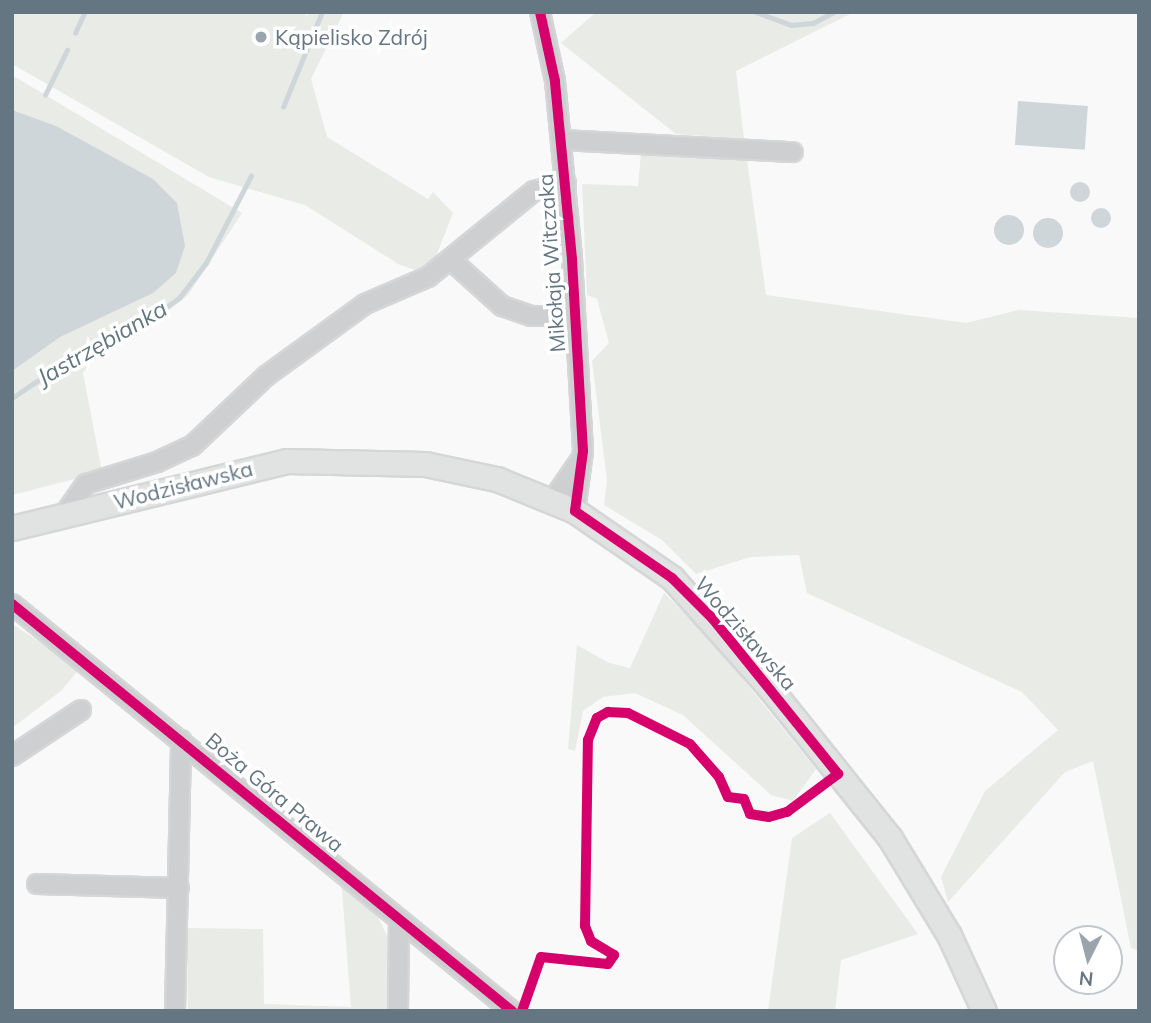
<!DOCTYPE html>
<meta charset="utf-8">
<style>
body{margin:0}
#map{position:relative;width:1151px;height:1023px;overflow:hidden;background:#f9f9f9;font-family:Mulish,sans-serif}
div>[style]{position:absolute}
.green>*{inset:0;background:#e8ebe6}
.water>*{inset:0;background:#ced6d9;transform-origin:0 0}
.round{border-radius:50%}
.stream>*{height:4.5px;margin:-2.25px;padding:0 2.25px;transform-origin:2.25px;border-radius:2.25px;background:#ced6d9}
.roads{filter:drop-shadow(2px 0 #d5d6d7) drop-shadow(-2px 0 #d5d6d7) drop-shadow(0 2px #d5d6d7) drop-shadow(0 -2px #d5d6d7)}
.minor>*{height:18px;margin:-9px;padding:0 9px;transform-origin:9px;border-radius:9px;background:#cecfd0}
.major>*{height:23px;margin:-11.5px;padding:0 11.5px;transform-origin:11.5px;border-radius:11.5px;background:#e1e2e2}
.cycleway>*{height:10px;margin:-5px;padding:0 5px;transform-origin:5px;border-radius:5px;background:#d6006c}
.dots>*{width:19px;height:19px;translate:-50% -50%;box-sizing:border-box;border:4px solid #fff;border-radius:50%}
span{translate:-50% -50%;white-space:nowrap;text-align:center;line-height:1.15;-webkit-text-stroke:7px #fff;paint-order:stroke}
.poi-label{font-size:21px;color:#657683}
.left{translate:0 -50%;text-align:left}
.street-label{font-size:21px;color:#657683}
.water-label{font-size:23px;color:#60757c;font-style:italic}
.frame{position:absolute;inset:0;border:14px solid #657683;pointer-events:none}
.north{position:absolute;left:1053px;top:925px;width:70px;height:70px;box-sizing:border-box;background:#fff;border:2px solid #c1c8cd;border-radius:50%;rotate:186deg;font-size:19px;font-weight:700;line-height:28px;text-align:center;color:#657683}
.north::after{content:'';display:block;margin:auto;width:24px;height:32px;background:#99a4ac;clip-path:polygon(50% 0,100% 100%,50% 72%,0 100%)}
</style>
<div id="map">
<div class="green">
<i style="clip-path:polygon(12px 12px,307px 12px,305px 17px,311px 12px,344px 12px,311px 79px,327px 137px,428px 199px,433px 192px,453px 213px,429px 274px,400px 265px,305px 205px,209px 177px,12px 64px)"></i>
<i style="clip-path:polygon(596px 12px,854px 12px,736px 71px,744px 139px,676px 134px,561px 43px)"></i>
<i style="clip-path:polygon(12px 75px,242px 213px,188px 295px,167px 312px,104px 343px,83px 373px,102px 472px,12px 495px)"></i>
<i style="clip-path:polygon(641px 153px,747px 160px,766px 295px,966px 323px,1019px 310px,1139px 318px,1139px 951px,1131px 948px,1093px 761px,1065px 772px,948px 902px,941px 877px,985px 791px,1058px 730px,1022px 692px,807px 593px,799px 555px,750px 557px,696px 574px,662px 540px,604px 505px,607px 480px,592px 361px,609px 343px,597px 299px,587px 295px,582px 184px,638px 186px)"></i>
<i style="clip-path:polygon(664px 593px,711px 640px,816px 769px,793px 801px,771px 795px,683px 715px,635px 693px,603px 697px,583px 711px,575px 751px,568px 749px,577px 645px,609px 663px,630px 668px)"></i>
<i style="clip-path:polygon(12px 624px,80px 668px,62px 690px,12px 728px)"></i>
<i style="clip-path:polygon(830px 813px,918px 934px,841px 960px,835px 1011px,768px 1011px,792px 838px)"></i>
<i style="clip-path:polygon(341px 877px,377px 915px,388px 938px,389px 1011px,188px 1011px,187px 928px,263px 929px,264px 1004px,351px 1007px)"></i>
</div>
<div class="water">
<i style="left:1018px;top:101px;width:70px;height:44px;rotate:4deg"></i>
<i style="clip-path:polygon(12px 110px,56px 126px,153px 179px,177px 203px,185px 246px,176px 273px,153px 293px,60px 337px,12px 371px)"></i>
<i class="round" style="left:1070px;top:182px;width:20px;height:20px"></i>
<i class="round" style="left:1091px;top:208px;width:20px;height:20px"></i>
<i class="round" style="left:994px;top:215px;width:30px;height:30px"></i>
<i class="round" style="left:1033px;top:218px;width:30px;height:30px"></i>
</div>
<div class="stream">
<i style="left:756px;top:12px;width:37px;rotate:20deg"></i>
<i style="left:791px;top:25px;width:22px;rotate:-5deg"></i>
<i style="left:813px;top:23px;width:24px;rotate:-28deg"></i>
<i style="left:75px;top:33px;width:23px;rotate:-65deg"></i>
<i style="left:45px;top:95px;width:50px;rotate:-63.9deg"></i>
<i style="left:283px;top:107px;width:103px;rotate:-67.7deg"></i>
<i style="left:12px;top:398px;width:76px;rotate:-34.3deg"></i>
<i style="left:75px;top:355px;width:82px;rotate:-25.9deg"></i>
<i style="left:149px;top:319px;width:37px;rotate:-35deg"></i>
<i style="left:179px;top:298px;width:44px;rotate:-52.4deg"></i>
<i style="left:206px;top:263px;width:98px;rotate:-62.7deg"></i>
</div>
<div class="roads">
<div class="minor">
<i style="left:540px;top:12px;width:71px;rotate:77.7deg"></i>
<i style="left:555px;top:81px;width:179px;rotate:84.5deg"></i>
<i style="left:572px;top:259px;width:192px;rotate:86.7deg"></i>
<i style="left:583px;top:451px;width:61px;rotate:97.6deg"></i>
<i style="left:561px;top:140px;width:232px;rotate:3deg"></i>
<i style="left:452px;top:261px;width:67px;rotate:42deg"></i>
<i style="left:502px;top:306px;width:31px;rotate:19deg"></i>
<i style="left:531px;top:316px;width:44px"></i>
<i style="left:552px;top:501px;width:51px;rotate:-55.4deg"></i>
<i style="left:64px;top:515px;width:38px;rotate:-55deg"></i>
<i style="left:86px;top:484px;width:74px;rotate:-17.2deg"></i>
<i style="left:157px;top:462px;width:38px;rotate:-25deg"></i>
<i style="left:192px;top:446px;width:102px;rotate:-43.4deg"></i>
<i style="left:266px;top:376px;width:122px;rotate:-36deg"></i>
<i style="left:365px;top:304px;width:69px;rotate:-23.2deg"></i>
<i style="left:428px;top:277px;width:136px;rotate:-39.1deg"></i>
<i style="left:534px;top:191px;width:33px;rotate:-14deg"></i>
<i style="left:12px;top:604px;width:645px;rotate:39.15deg"></i>
<i style="left:12px;top:756px;width:83px;rotate:-33.7deg"></i>
<i style="left:37px;top:884px;width:142px;rotate:1.6deg"></i>
<i style="left:175px;top:1011px;width:271px;rotate:-88.7deg"></i>
<i style="left:398px;top:1011px;width:91px;rotate:-89.4deg"></i>
</div>
<div class="major">
<i style="left:12px;top:528px;width:282px;rotate:-13.7deg"></i>
<i style="left:286px;top:461px;width:139px;rotate:1.2deg"></i>
<i style="left:425px;top:464px;width:74px;rotate:11.8deg"></i>
<i style="left:497px;top:479px;width:84px;rotate:22.3deg"></i>
<i style="left:575px;top:511px;width:118px;rotate:34.6deg"></i>
<i style="left:672px;top:578px;width:146px;rotate:48.3deg"></i>
<i style="left:769px;top:687px;width:193px;rotate:51.3deg"></i>
<i style="left:890px;top:838px;width:114px;rotate:58.7deg"></i>
<i style="left:949px;top:935px;width:84px;rotate:65.3deg"></i>
</div>
</div>
<div class="cycleway">
<i style="left:12px;top:604px;width:645px;rotate:39.15deg"></i>
<i style="left:522px;top:1011px;width:57px;rotate:-70.6deg"></i>
<i style="left:541px;top:957px;width:67px;rotate:6deg"></i>
<i style="left:608px;top:964px;width:11px;rotate:-56deg"></i>
<i style="left:614px;top:955px;width:27px;rotate:-149deg"></i>
<i style="left:591px;top:941px;width:16px;rotate:-112deg"></i>
<i style="left:585px;top:926px;width:186px;rotate:-89.1deg"></i>
<i style="left:588px;top:740px;width:24px;rotate:-68deg"></i>
<i style="left:597px;top:718px;width:13px;rotate:-29deg"></i>
<i style="left:608px;top:712px;width:20px;rotate:3deg"></i>
<i style="left:628px;top:713px;width:69px;rotate:26.6deg"></i>
<i style="left:690px;top:744px;width:44px;rotate:48.7deg"></i>
<i style="left:719px;top:777px;width:22px;rotate:66deg"></i>
<i style="left:728px;top:797px;width:16px;rotate:7deg"></i>
<i style="left:744px;top:799px;width:16px;rotate:68deg"></i>
<i style="left:750px;top:814px;width:19px;rotate:9deg"></i>
<i style="left:769px;top:817px;width:19px;rotate:-16deg"></i>
<i style="left:787px;top:812px;width:64px;rotate:-36.7deg"></i>
<i style="left:838px;top:774px;width:199px;rotate:-128.9deg"></i>
<i style="left:713px;top:619px;width:58px;rotate:-135deg"></i>
<i style="left:672px;top:578px;width:118px;rotate:-145.4deg"></i>
<i style="left:575px;top:511px;width:61px;rotate:-82.4deg"></i>
<i style="left:583px;top:451px;width:192px;rotate:-93.3deg"></i>
<i style="left:572px;top:259px;width:179px;rotate:-95.5deg"></i>
<i style="left:555px;top:81px;width:71px;rotate:-102.3deg"></i>
</div>
<div class="dots">
<i style="left:261px;top:37px;background:#99a4ac"></i>
</div>
<div class="poi-label">
<span class="left" style="left:275px;top:37px">Kąpielisko Zdrój</span>
</div>
<div class="street-label">
<span style="left:551px;top:263px;rotate:-94deg">Mikołaja Witczaka</span>
<span style="left:183px;top:485px;rotate:-14deg">Wodzisławska</span>
<span style="left:746px;top:633px;rotate:49deg">Wodzisławska</span>
<span style="left:275px;top:792px;rotate:40deg">Boża Góra Prawa</span>
</div>
<div class="water-label">
<span style="left:102px;top:343px;rotate:-30deg">Jastrzębianka</span>
</div>
<div class="frame"></div>
<div class="north">N</div>
</div>
